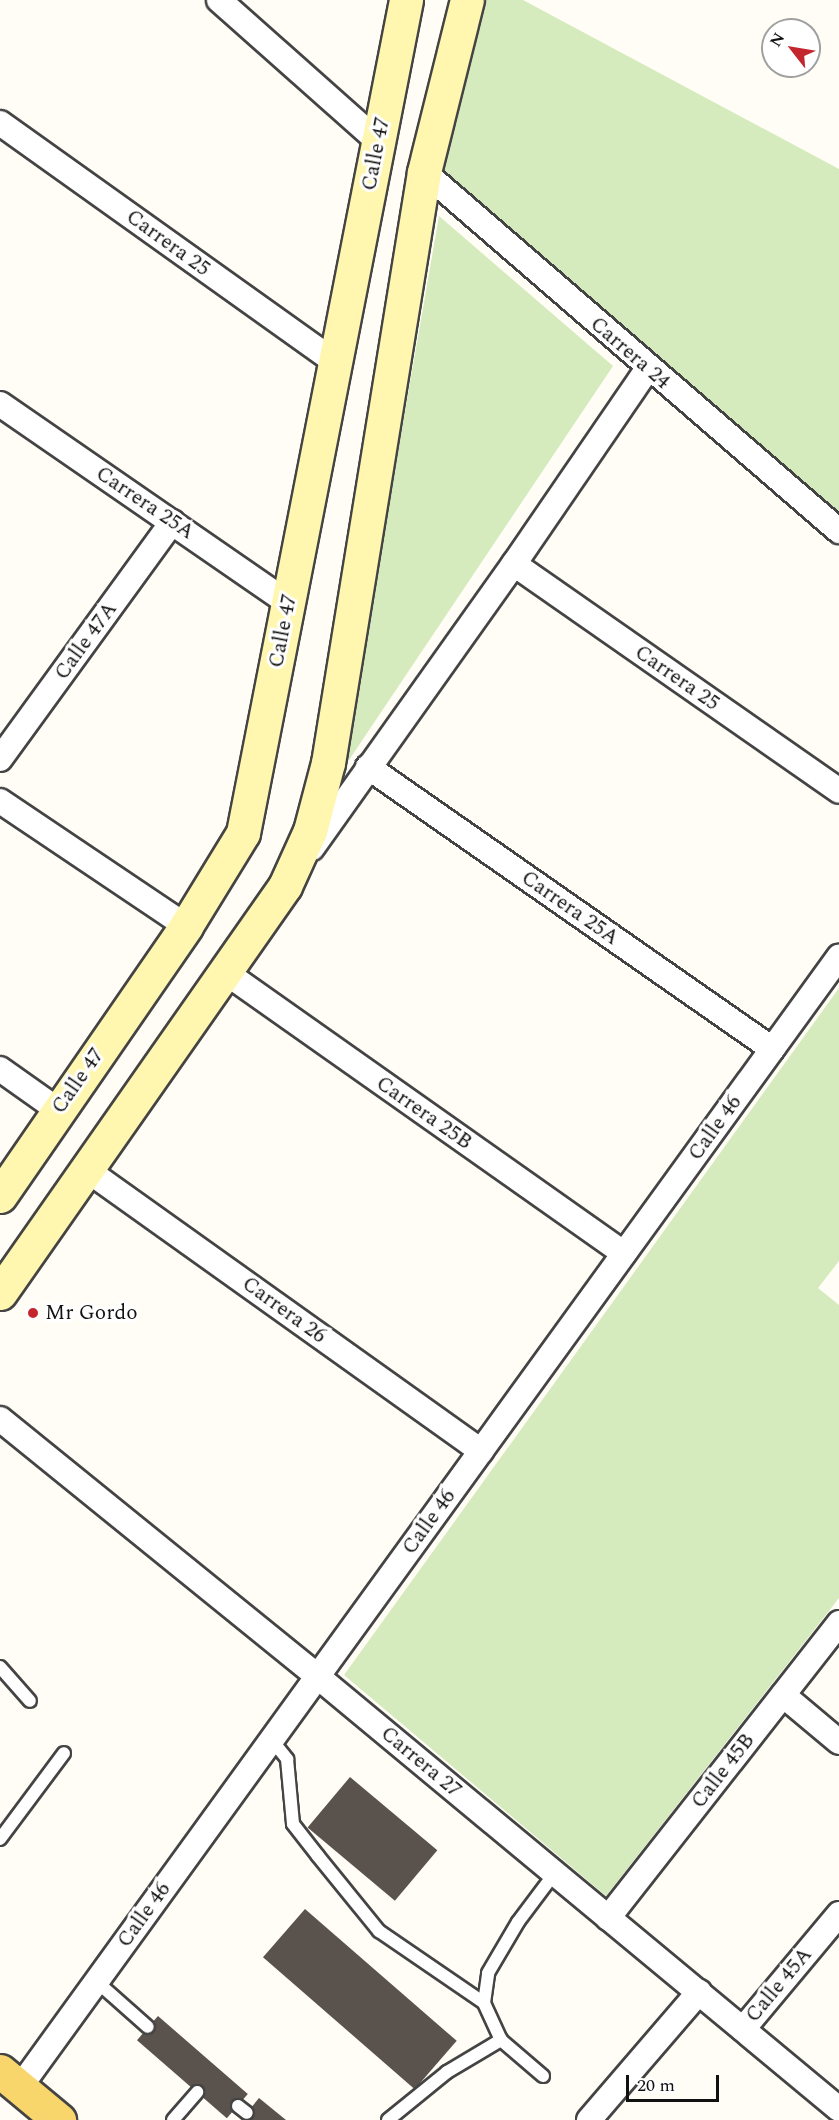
<!DOCTYPE html>
<style>
body{margin:0}
#map{position:relative;width:839px;height:2120px;overflow:hidden;background:#fffdf5;font-family:Spectral,serif}
div>[style]{position:absolute}
.green>*{inset:0;background:#d5ebbd}
.building>*{inset:0;background:#5a524d;transform-origin:0 0}
.roads{filter:drop-shadow(2px 0 #444) drop-shadow(-2px 0 #444) drop-shadow(0 2px #444) drop-shadow(0 -2px #444)}
.service>*{height:12px;margin:-6px;padding:0 6px;transform-origin:6px;border-radius:6px;background:#fff}
.minor>*{height:24px;margin:-12px;padding:0 12px;transform-origin:12px;border-radius:12px;background:#fff}
.secondary>*{height:33px;margin:-16.5px;padding:0 16.5px;transform-origin:16.5px;border-radius:16.5px;background:#fff6b0}
.primary>*{height:33px;margin:-16.5px;padding:0 16.5px;transform-origin:16.5px;border-radius:16.5px;background:#f9d66b}
.dots>*{width:16px;height:16px;translate:-50% -50%;box-sizing:border-box;border:3px solid #fff;border-radius:50%}
span{translate:-50% -50%;white-space:nowrap;text-align:center;line-height:1.15;-webkit-text-stroke:6px #fff;paint-order:stroke}
.street-label{font-size:21px;color:#111}
.poi-label{font-size:21px;color:#111}
.left{translate:0 -50%;text-align:left}
.north{position:absolute;left:761px;top:18px;width:60px;height:60px;box-sizing:border-box;background:#fff;border:2px solid #a0a0a0;border-radius:50%;rotate:301deg;font-size:16px;font-weight:700;line-height:24px;text-align:center;color:#111}
.north::after{content:'';display:block;margin:auto;width:21px;height:27px;background:#c4262e;clip-path:polygon(50% 0,100% 100%,50% 72%,0 100%)}
.scale{position:absolute;left:626px;top:2075px;width:93px;height:27px;box-sizing:border-box;border:3px solid #111;border-top:0;padding-left:8px;font-size:18px;line-height:21px;white-space:nowrap;color:#111;-webkit-text-stroke:4px #fff;paint-order:stroke}
</style>
<div id="map">
<div class="green">
<i style="clip-path:polygon(467px 0,523px 0,839px 169px,839px 525px,424px 172px)"></i>
<i style="clip-path:polygon(439px 216px,613px 366px,343px 769px)"></i>
<i style="clip-path:polygon(839px 988px,839px 1261px,818px 1288px,839px 1305px,839px 1598px,606px 1896px,344px 1675px)"></i>
</div>
<div class="building">
<i style="left:350px;top:1777px;width:114px;height:66px;rotate:40deg"></i>
<i style="left:305px;top:1909px;width:201px;height:64px;rotate:41deg"></i>
<i style="left:158px;top:2016px;width:119px;height:32px;rotate:41deg"></i>
<i style="clip-path:polygon(259px 2098px,286px 2120px,241px 2120px)"></i>
</div>
<div class="roads">
<div class="service">
<i style="left:0;top:1667px;width:45px;rotate:48.6deg"></i>
<i style="left:271px;top:1739px;width:26px;rotate:51deg"></i>
<i style="left:287px;top:1759px;width:65px;rotate:84.7deg"></i>
<i style="left:293px;top:1824px;width:41px;rotate:52deg"></i>
<i style="left:318px;top:1856px;width:97px;rotate:50.9deg"></i>
<i style="left:379px;top:1931px;width:127px;rotate:34.4deg"></i>
<i style="left:0;top:1839px;width:107px;rotate:-53.3deg"></i>
<i style="left:96px;top:1981px;width:69px;rotate:41.5deg"></i>
<i style="left:543px;top:2076px;width:55px;rotate:-139.4deg"></i>
<i style="left:501px;top:2040px;width:41px;rotate:-114.7deg"></i>
<i style="left:484px;top:2003px;width:30px;rotate:-82deg"></i>
<i style="left:488px;top:1973px;width:59px;rotate:-59.5deg"></i>
<i style="left:518px;top:1922px;width:60px;rotate:-53.1deg"></i>
<i style="left:238px;top:2106px;width:11px;rotate:38deg"></i>
<i style="left:173px;top:2120px;width:37px;rotate:-49deg"></i>
<i style="left:388px;top:2120px;width:76px;rotate:-39.1deg"></i>
<i style="left:447px;top:2072px;width:63px;rotate:-30.7deg"></i>
</div>
<div class="minor">
<i style="left:219px;top:0;width:213px;rotate:41.6deg"></i>
<i style="left:0;top:123px;width:413px;rotate:35.5deg"></i>
<i style="left:424px;top:172px;width:549px;rotate:40.86deg"></i>
<i style="left:0;top:404px;width:351px;rotate:34.6deg"></i>
<i style="left:514px;top:564px;width:396px;rotate:34.9deg"></i>
<i style="left:0;top:759px;width:293px;rotate:-54deg"></i>
<i style="left:368px;top:767px;width:493px;rotate:34.9deg"></i>
<i style="left:0;top:801px;width:224px;rotate:33.9deg"></i>
<i style="left:312px;top:848px;width:349px;rotate:-54.6deg"></i>
<i style="left:514px;top:564px;width:237px;rotate:-55.6deg"></i>
<i style="left:225px;top:972px;width:488px;rotate:35.2deg"></i>
<i style="left:0;top:1069px;width:71px;rotate:35.3deg"></i>
<i style="left:87px;top:1170px;width:484px;rotate:35.5deg"></i>
<i style="left:0;top:1419px;width:408px;rotate:39deg"></i>
<i style="left:317px;top:1676px;width:678px;rotate:39.68deg"></i>
<i style="left:783px;top:1695px;width:73px;rotate:40deg"></i>
<i style="left:608px;top:1918px;width:375px;rotate:-51.9deg"></i>
<i style="left:743px;top:2029px;width:150px;rotate:-50.1deg"></i>
<i style="left:20px;top:2087px;width:1396px;rotate:-54.07deg"></i>
<i style="left:589px;top:2120px;width:169px;rotate:-49.3deg"></i>
</div>
<div class="secondary">
<i style="left:0;top:1196px;width:328px;rotate:-55.4deg"></i>
<i style="left:186px;top:926px;width:109px;rotate:-58.5deg"></i>
<i style="left:243px;top:833px;width:849px;rotate:-78.93deg"></i>
<i style="left:0;top:1293px;width:497px;rotate:-55deg"></i>
<i style="left:285px;top:886px;width:60px;rotate:-65.6deg"></i>
<i style="left:310px;top:831px;width:70px;rotate:-75.2deg"></i>
<i style="left:328px;top:763px;width:599px;rotate:-80.77deg"></i>
<i style="left:424px;top:172px;width:177px;rotate:-76deg"></i>
</div>
<div class="primary">
<i style="left:0;top:2071px;width:77px;rotate:39.7deg"></i>
</div>
</div>
<div class="dots">
<i style="left:33px;top:1313px;background:#c4262e"></i>
</div>
<div class="street-label">
<span style="left:376px;top:154px;rotate:-79deg">Calle 47</span>
<span style="left:168px;top:243px;rotate:36deg">Carrera 25</span>
<span style="left:630px;top:353px;rotate:41deg">Carrera 24</span>
<span style="left:145px;top:503px;rotate:34deg">Carrera 25A</span>
<span style="left:283px;top:631px;rotate:-79deg">Calle 47</span>
<span style="left:86px;top:641px;rotate:-54deg">Calle 47A</span>
<span style="left:677px;top:678px;rotate:35deg">Carrera 25</span>
<span style="left:570px;top:908px;rotate:35deg">Carrera 25A</span>
<span style="left:78px;top:1081px;rotate:-55deg">Calle 47</span>
<span style="left:424px;top:1113px;rotate:35deg">Carrera 25B</span>
<span style="left:715px;top:1128px;rotate:-54deg">Calle 46</span>
<span style="left:284px;top:1310px;rotate:36deg">Carrera 26</span>
<span style="left:429px;top:1522px;rotate:-54deg">Calle 46</span>
<span style="left:421px;top:1762px;rotate:40deg">Carrera 27</span>
<span style="left:723px;top:1771px;rotate:-52deg">Calle 45B</span>
<span style="left:144px;top:1915px;rotate:-54deg">Calle 46</span>
<span style="left:779px;top:1985px;rotate:-50deg">Calle 45A</span>
</div>
<div class="poi-label">
<span class="left" style="left:45px;top:1313px">Mr Gordo</span>
</div>
<div class="north">N</div>
<div class="scale">20 m</div>
</div>
